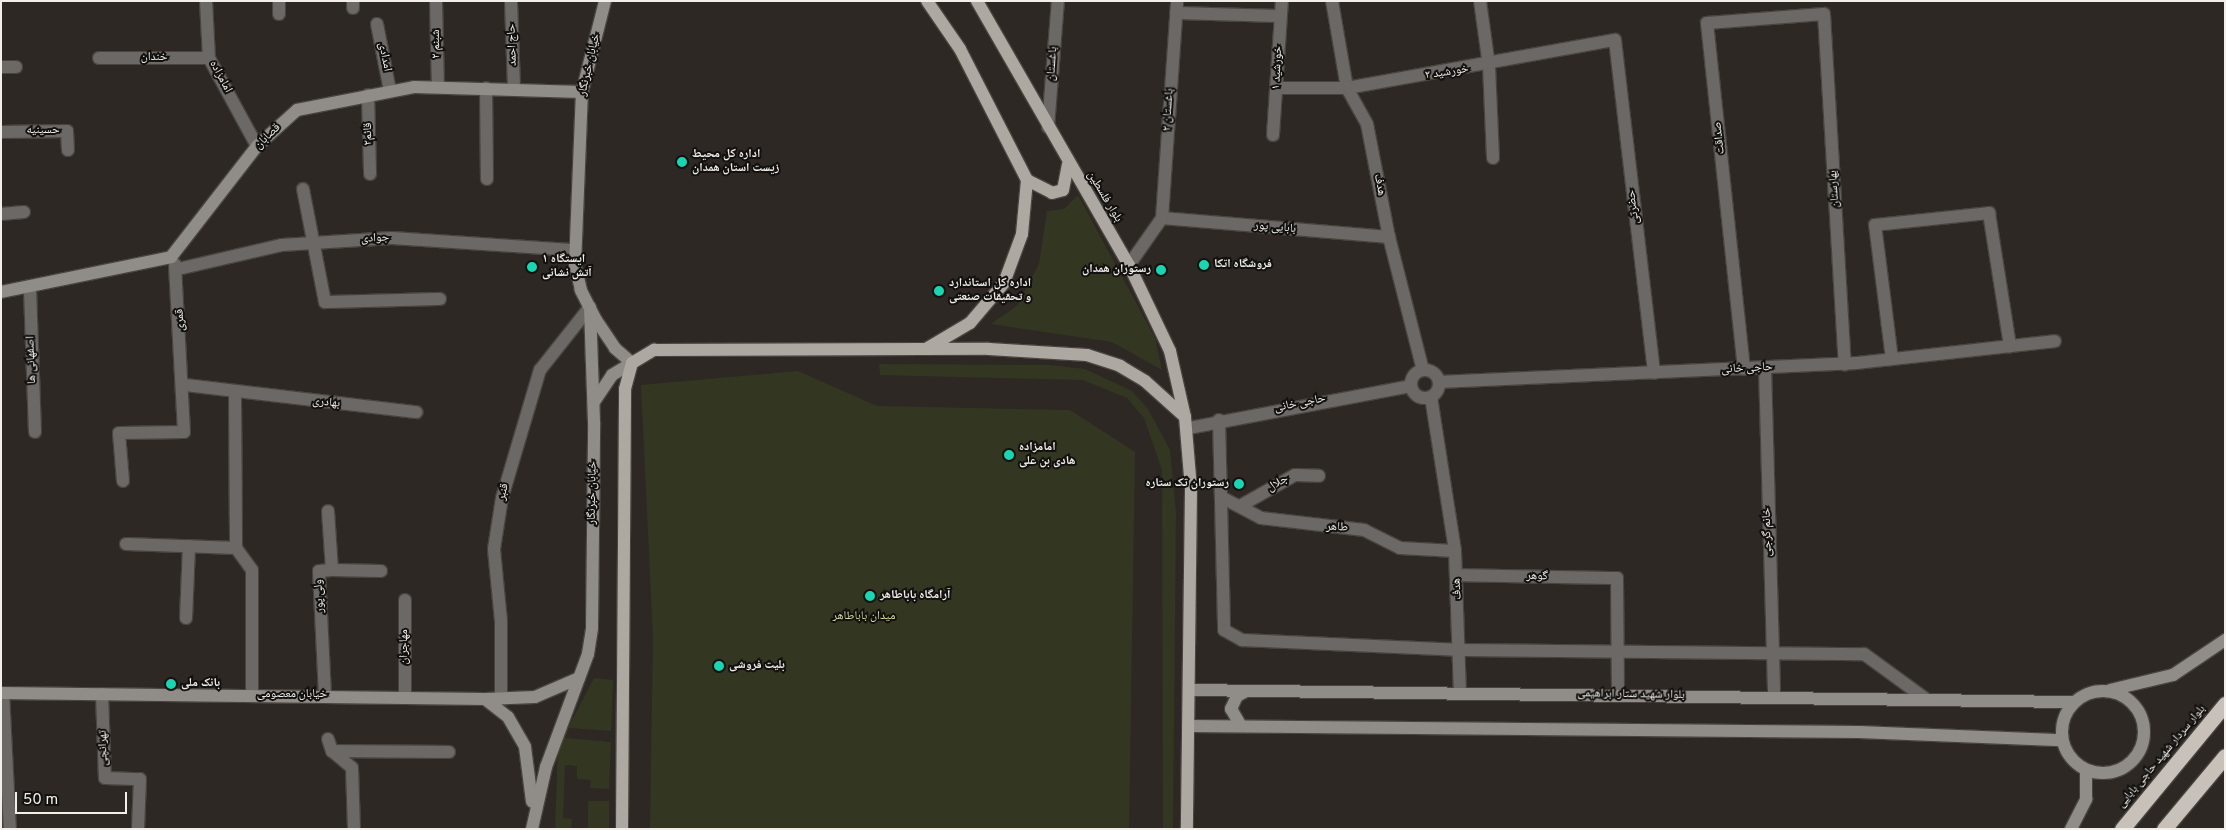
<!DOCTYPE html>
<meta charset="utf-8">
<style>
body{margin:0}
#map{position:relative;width:2226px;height:830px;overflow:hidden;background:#2d2823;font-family:Overpass,"Noto Naskh Arabic",sans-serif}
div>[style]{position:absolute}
.green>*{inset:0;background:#333721;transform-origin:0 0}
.roads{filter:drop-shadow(1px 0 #49443f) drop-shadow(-1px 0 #49443f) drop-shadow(0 1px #49443f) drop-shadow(0 -1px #49443f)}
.street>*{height:12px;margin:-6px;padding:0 6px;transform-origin:6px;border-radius:6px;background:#6b6865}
.street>.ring{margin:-6px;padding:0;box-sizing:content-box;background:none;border:12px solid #6b6865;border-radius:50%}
.secondary>*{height:12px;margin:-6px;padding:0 6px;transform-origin:6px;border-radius:6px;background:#908c87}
.secondary>.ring{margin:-6px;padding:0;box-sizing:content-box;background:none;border:12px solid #908c87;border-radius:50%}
.primary>*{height:12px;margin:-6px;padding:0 6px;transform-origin:6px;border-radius:6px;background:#ada8a2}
.highway>*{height:15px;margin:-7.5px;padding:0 7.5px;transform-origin:7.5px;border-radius:7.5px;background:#c7c1ba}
.dots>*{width:14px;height:14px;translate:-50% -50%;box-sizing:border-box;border:2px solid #13110f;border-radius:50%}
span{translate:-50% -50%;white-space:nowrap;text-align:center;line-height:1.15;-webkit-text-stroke:4px #13110f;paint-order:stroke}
.street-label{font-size:12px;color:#f2efeb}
.poi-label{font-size:12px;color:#f2efeb;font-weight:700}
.left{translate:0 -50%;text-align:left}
.right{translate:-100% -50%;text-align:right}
.park-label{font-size:12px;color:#d3dea0}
.frame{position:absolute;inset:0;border:2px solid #f2efeb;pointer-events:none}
.scale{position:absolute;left:15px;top:792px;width:112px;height:22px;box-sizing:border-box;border:2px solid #f2efeb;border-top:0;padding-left:6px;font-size:15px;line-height:18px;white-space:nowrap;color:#f2efeb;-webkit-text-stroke:4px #13110f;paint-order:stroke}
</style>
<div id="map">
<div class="green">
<i style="clip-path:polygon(1078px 195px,1155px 338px,1162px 370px,1112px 342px,991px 324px,1018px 305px,1039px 264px,1047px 211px,1064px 209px)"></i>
<i style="clip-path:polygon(879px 364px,1050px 365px,1085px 369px,1132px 391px,1148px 409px,1170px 450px,1176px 512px,1173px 829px,1163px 829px,1162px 470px,1144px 418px,1127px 398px,1083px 380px,880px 375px)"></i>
<i style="clip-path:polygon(798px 371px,877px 406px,1070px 410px,1135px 452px,1129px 829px,650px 829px,653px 637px,641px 385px)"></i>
<i style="clip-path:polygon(594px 678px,613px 680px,611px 731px,569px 728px,565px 738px,611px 742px,609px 789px,590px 788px,591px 780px,577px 779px,577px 766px,565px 765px,563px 818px,572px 819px,571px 829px,555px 829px,558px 747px)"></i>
<i style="left:588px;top:801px;width:21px;height:28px"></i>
</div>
<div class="roads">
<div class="street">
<i style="left:206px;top:1px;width:57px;rotate:87deg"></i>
<i style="left:209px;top:58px;width:100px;rotate:61.4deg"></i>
<i style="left:279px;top:1px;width:13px;rotate:90deg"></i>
<i style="left:436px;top:1px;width:85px;rotate:88.7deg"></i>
<i style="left:511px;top:1px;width:88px;rotate:88deg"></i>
<i style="left:1332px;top:1px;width:88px;rotate:80.2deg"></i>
<i style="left:1347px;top:88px;width:41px;rotate:60.9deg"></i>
<i style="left:1367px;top:124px;width:115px;rotate:79deg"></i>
<i style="left:1389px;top:237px;width:137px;rotate:75.7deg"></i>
<i style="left:1480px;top:1px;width:66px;rotate:82.1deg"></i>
<i style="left:1489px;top:66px;width:92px;rotate:87.5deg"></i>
<i style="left:353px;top:8px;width:7px;rotate:-90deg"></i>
<i style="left:1176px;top:13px;width:104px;rotate:1.7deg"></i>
<i style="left:377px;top:24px;width:68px;rotate:79deg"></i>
<i style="left:99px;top:58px;width:110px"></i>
<i style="left:1px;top:67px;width:15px"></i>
<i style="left:486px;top:88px;width:91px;rotate:89.4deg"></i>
<i style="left:1278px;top:88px;width:69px"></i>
<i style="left:1347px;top:88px;width:272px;rotate:-10.2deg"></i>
<i style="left:1615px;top:40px;width:335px;rotate:83.3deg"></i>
<i style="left:368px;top:95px;width:79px;rotate:88.5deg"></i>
<i style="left:1048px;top:127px;width:126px;rotate:-85.5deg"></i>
<i style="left:1px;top:132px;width:66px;rotate:-0.9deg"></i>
<i style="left:67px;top:131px;width:19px;rotate:87deg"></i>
<i style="left:1273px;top:135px;width:134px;rotate:-86.2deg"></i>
<i style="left:303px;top:189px;width:115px;rotate:79deg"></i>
<i style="left:325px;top:302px;width:115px;rotate:-1.5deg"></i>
<i style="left:1px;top:214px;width:23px;rotate:-5deg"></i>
<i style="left:1162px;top:218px;width:228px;rotate:4.8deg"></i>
<i style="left:1162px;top:218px;width:218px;rotate:-86deg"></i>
<i style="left:1129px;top:265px;width:57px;rotate:-54.9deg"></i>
<i style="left:178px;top:269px;width:107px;rotate:-13deg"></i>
<i style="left:282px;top:245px;width:110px;rotate:-3.6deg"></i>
<i style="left:392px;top:238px;width:183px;rotate:3.8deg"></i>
<i style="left:30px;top:289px;width:143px;rotate:88deg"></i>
<i style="left:1892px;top:359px;width:135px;rotate:-97.2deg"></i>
<i style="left:1875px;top:225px;width:115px;rotate:-6deg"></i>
<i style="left:1989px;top:213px;width:135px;rotate:81deg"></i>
<i style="left:1765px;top:368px;width:328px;rotate:88.4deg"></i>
<i style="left:1744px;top:369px;width:348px;rotate:-96.1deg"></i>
<i style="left:1707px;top:23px;width:117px;rotate:-4.4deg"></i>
<i style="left:1824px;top:14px;width:351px;rotate:86.6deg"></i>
<i class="ring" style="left:1411px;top:370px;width:16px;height:16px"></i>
<i style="left:1439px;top:382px;width:418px;rotate:-2.6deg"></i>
<i style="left:1857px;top:363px;width:199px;rotate:-6.3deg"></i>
<i style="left:185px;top:385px;width:233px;rotate:6.7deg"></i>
<i style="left:235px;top:394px;width:154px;rotate:89.6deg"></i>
<i style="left:1431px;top:397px;width:156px;rotate:81.1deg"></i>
<i style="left:1455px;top:551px;width:142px;rotate:88deg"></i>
<i style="left:1219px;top:420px;width:210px;rotate:88.6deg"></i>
<i style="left:1224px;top:630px;width:21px;rotate:29deg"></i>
<i style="left:1242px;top:640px;width:220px;rotate:2.6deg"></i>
<i style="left:1462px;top:650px;width:402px;rotate:0.6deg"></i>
<i style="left:1864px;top:654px;width:77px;rotate:36deg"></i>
<i style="left:1189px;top:428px;width:226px;rotate:-10.7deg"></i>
<i style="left:123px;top:481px;width:48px;rotate:-94.8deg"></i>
<i style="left:119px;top:433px;width:65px;rotate:-0.9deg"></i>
<i style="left:184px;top:432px;width:168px;rotate:-93.1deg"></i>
<i style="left:1221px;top:497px;width:45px;rotate:27.7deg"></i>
<i style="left:1261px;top:518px;width:104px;rotate:6.6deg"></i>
<i style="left:1364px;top:530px;width:40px;rotate:26.6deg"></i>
<i style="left:1400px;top:548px;width:55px;rotate:3.1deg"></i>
<i style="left:1240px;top:506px;width:63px;rotate:-29.4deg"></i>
<i style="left:1295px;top:475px;width:24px;rotate:2deg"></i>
<i style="left:126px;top:544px;width:110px;rotate:2.1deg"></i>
<i style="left:236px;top:548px;width:27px;rotate:54deg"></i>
<i style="left:252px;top:570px;width:125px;rotate:90deg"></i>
<i style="left:332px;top:570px;width:49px;rotate:1.2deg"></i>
<i style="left:1457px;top:575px;width:160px;rotate:1.1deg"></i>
<i style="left:1617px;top:578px;width:117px;rotate:89.5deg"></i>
<i style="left:186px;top:618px;width:72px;rotate:-87.6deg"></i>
<i style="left:3px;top:693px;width:136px;rotate:87.1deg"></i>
<i style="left:102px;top:694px;width:84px;rotate:88deg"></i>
<i style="left:105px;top:778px;width:35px;rotate:2deg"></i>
<i style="left:140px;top:779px;width:50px;rotate:92.3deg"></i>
<i style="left:325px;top:695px;width:124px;rotate:-92.8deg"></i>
<i style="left:319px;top:571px;width:13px;rotate:-4deg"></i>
<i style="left:332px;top:570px;width:59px;rotate:-93.9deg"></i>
<i style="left:405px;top:695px;width:95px;rotate:-90deg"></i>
<i style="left:501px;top:698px;width:77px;rotate:-90deg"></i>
<i style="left:501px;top:621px;width:72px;rotate:-95.6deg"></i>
<i style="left:494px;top:549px;width:52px;rotate:-81.1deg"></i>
<i style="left:502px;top:498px;width:134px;rotate:-73.5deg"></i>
<i style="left:540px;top:370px;width:80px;rotate:-51.6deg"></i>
<i style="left:328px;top:739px;width:13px;rotate:72deg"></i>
<i style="left:332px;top:751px;width:26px;rotate:40deg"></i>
<i style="left:352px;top:768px;width:61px;rotate:88.1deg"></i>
<i style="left:332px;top:751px;width:117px;rotate:0.5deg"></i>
</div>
<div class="secondary">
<i style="left:1px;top:292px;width:174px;rotate:-11.6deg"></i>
<i style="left:171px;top:257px;width:140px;rotate:-52.2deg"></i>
<i style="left:257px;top:146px;width:54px;rotate:-42deg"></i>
<i style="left:297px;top:110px;width:119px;rotate:-11.1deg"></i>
<i style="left:414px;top:87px;width:168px;rotate:1.7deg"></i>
<i style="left:594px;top:402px;width:32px;rotate:-56deg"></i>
<i style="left:612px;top:375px;width:23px;rotate:-31deg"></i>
<i style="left:632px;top:363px;width:23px;rotate:-139deg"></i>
<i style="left:615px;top:348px;width:34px;rotate:-124deg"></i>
<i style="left:596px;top:320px;width:34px;rotate:-117deg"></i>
<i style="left:581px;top:290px;width:26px;rotate:-103deg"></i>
<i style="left:575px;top:265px;width:173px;rotate:-87.7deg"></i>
<i style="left:582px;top:92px;width:94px;rotate:-75.8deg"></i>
<i style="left:1189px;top:690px;width:885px;rotate:0.78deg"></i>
<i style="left:2110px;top:690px;width:65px;rotate:-13.4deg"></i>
<i style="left:2173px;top:675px;width:63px;rotate:-33.9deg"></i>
<i class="ring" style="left:2062px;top:691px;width:70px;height:70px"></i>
<i style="left:1px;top:693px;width:484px;rotate:0.7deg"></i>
<i style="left:485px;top:699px;width:50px;rotate:-2.3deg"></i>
<i style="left:535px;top:697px;width:48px;rotate:-23.4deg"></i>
<i style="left:485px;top:699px;width:29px;rotate:38deg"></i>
<i style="left:508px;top:717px;width:34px;rotate:60deg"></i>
<i style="left:525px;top:747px;width:55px;rotate:82.7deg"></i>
<i style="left:1188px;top:726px;width:671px;rotate:0.51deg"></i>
<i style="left:1859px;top:732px;width:203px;rotate:2.3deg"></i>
<i style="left:1241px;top:726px;width:20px;rotate:-120deg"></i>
<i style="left:1231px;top:709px;width:14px;rotate:-65deg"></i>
<i style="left:1237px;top:696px;width:10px;rotate:-29deg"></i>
<i style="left:532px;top:829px;width:64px;rotate:-77.3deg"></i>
<i style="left:546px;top:767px;width:121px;rotate:-69.6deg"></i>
<i style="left:588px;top:654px;width:26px;rotate:-81deg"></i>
<i style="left:592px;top:628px;width:206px;rotate:-89.4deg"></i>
<i style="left:594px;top:422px;width:115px;rotate:-92deg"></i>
<i style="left:2071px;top:829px;width:34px;rotate:-63deg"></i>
<i style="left:2086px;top:799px;width:29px;rotate:-90deg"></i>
</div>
<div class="primary">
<i style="left:977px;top:1px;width:305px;rotate:60.1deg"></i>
<i style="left:1129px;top:265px;width:95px;rotate:64.5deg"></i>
<i style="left:1170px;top:351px;width:68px;rotate:77.2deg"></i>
<i style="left:1027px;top:180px;width:28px;rotate:27deg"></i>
<i style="left:1052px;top:193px;width:11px;rotate:-15deg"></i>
<i style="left:1063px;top:190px;width:26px;rotate:-79deg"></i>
<i style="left:926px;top:349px;width:51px;rotate:-30.6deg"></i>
<i style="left:970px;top:323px;width:52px;rotate:-49.6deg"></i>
<i style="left:1004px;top:283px;width:52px;rotate:-69.8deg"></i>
<i style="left:1022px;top:234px;width:54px;rotate:-84.7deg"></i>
<i style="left:1027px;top:180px;width:147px;rotate:-117.1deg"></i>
<i style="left:960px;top:49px;width:58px;rotate:-124.5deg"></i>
<i style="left:622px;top:829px;width:440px;rotate:-89.6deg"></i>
<i style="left:625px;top:389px;width:27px;rotate:-75deg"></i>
<i style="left:632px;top:363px;width:26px;rotate:-31deg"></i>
<i style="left:654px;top:350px;width:335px;rotate:-0.2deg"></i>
<i style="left:989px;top:349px;width:98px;rotate:3.5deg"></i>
<i style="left:1087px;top:355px;width:35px;rotate:18deg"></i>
<i style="left:1120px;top:366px;width:29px;rotate:31deg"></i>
<i style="left:1145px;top:381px;width:54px;rotate:42deg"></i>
<i style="left:1185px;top:417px;width:72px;rotate:85.2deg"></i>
<i style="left:1191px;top:489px;width:340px;rotate:90.7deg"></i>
</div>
<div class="highway">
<i style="left:2122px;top:829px;width:162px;rotate:-50.5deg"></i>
<i style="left:2164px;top:829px;width:95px;rotate:-50.1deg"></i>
</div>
</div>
<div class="dots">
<i style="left:682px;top:162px;background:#1ad5b2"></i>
<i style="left:1204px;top:265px;background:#1ad5b2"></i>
<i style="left:532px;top:267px;background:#1ad5b2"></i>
<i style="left:1161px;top:270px;background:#1ad5b2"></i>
<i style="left:939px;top:291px;background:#1ad5b2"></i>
<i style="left:1009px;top:455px;background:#1ad5b2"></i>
<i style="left:1239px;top:484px;background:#1ad5b2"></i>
<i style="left:870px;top:596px;background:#1ad5b2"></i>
<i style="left:719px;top:666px;background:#1ad5b2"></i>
<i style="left:171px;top:684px;background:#1ad5b2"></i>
</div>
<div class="street-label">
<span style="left:437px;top:44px;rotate:-91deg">شبنم ۲</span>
<span style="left:513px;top:45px;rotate:-92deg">حاج احمد</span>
<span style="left:384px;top:57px;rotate:79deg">امدادی</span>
<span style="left:154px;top:58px">خندان</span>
<span style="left:1053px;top:64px;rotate:-86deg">باغستان</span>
<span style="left:590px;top:65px;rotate:-77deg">خیابان خبرنگار</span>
<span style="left:1278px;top:68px;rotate:-87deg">خورشید ۱</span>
<span style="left:1447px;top:73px;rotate:-9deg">خورشید ۲</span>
<span style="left:220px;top:77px;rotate:62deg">امامزاده</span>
<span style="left:1169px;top:110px;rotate:-86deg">باغستان ۲</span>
<span style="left:43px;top:131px">حسینیه</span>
<span style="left:369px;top:134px;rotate:-91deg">قائم۲</span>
<span style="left:268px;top:137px;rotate:-44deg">قصابان</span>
<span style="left:1720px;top:138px;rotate:-96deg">صداقت</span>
<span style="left:1379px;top:185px;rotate:79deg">هدف</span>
<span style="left:1835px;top:189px;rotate:-94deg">بهارستان</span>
<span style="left:1104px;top:197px;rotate:59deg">بلوار فلسطین</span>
<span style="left:1634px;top:207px;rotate:-97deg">حضرتی</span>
<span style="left:1275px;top:228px;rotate:5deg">بابایی پور</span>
<span style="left:375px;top:239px;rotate:-3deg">جوادی</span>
<span style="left:181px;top:320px;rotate:-94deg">قمری</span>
<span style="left:32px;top:360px;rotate:-92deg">اصفهانی ها</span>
<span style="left:1747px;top:369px;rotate:-3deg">حاجی خانی</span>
<span style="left:326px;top:403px;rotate:6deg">بهادری</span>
<span style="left:1300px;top:404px;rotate:-11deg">حاجی خانی</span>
<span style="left:1278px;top:484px;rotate:-30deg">جلال</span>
<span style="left:504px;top:492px;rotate:-77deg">قنبر</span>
<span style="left:593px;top:493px;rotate:-89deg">خیابان خبرنگار</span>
<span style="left:1337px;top:528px;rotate:3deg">طاهر</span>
<span style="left:1768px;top:532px;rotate:-91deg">خانم گرجی</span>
<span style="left:1537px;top:577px;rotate:2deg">گوهر</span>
<span style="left:1458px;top:589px;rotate:-94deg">هدف</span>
<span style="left:320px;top:596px;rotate:-93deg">ولی پور</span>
<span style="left:405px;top:647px;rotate:-90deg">مهاجران</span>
<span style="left:292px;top:695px">خیابان معصومی</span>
<span style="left:1631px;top:695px;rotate:1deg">بلوار شهید ستار ابراهیمی</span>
<span style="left:104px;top:748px;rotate:-92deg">تهرانچی</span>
<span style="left:2162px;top:757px;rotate:-50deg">بلوار سردار شهید حاجی بابایی</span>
</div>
<div class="poi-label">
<span class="left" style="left:692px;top:162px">اداره کل محیط<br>زیست استان همدان</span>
<span class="left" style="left:542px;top:267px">ایستگاه ۱<br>آتش نشانی</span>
<span class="left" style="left:1214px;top:265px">فروشگاه اتکا</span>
<span class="right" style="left:1151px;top:270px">رستوران همدان</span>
<span class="left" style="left:949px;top:291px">اداره کل استاندارد<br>و تحقیقات صنعتی</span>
<span class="left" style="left:1019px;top:455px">امامزاده<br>هادی بن علی</span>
<span class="right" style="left:1229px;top:484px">رستوران تک ستاره</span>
<span class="left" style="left:880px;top:596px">آرامگاه باباطاهر</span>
<span class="left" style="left:729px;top:666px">بلیت فروشی</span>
<span class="left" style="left:181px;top:684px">بانک ملی</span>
</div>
<div class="park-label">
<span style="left:864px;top:617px">میدان باباطاهر</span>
</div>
<div class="frame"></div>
<div class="scale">50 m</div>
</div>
